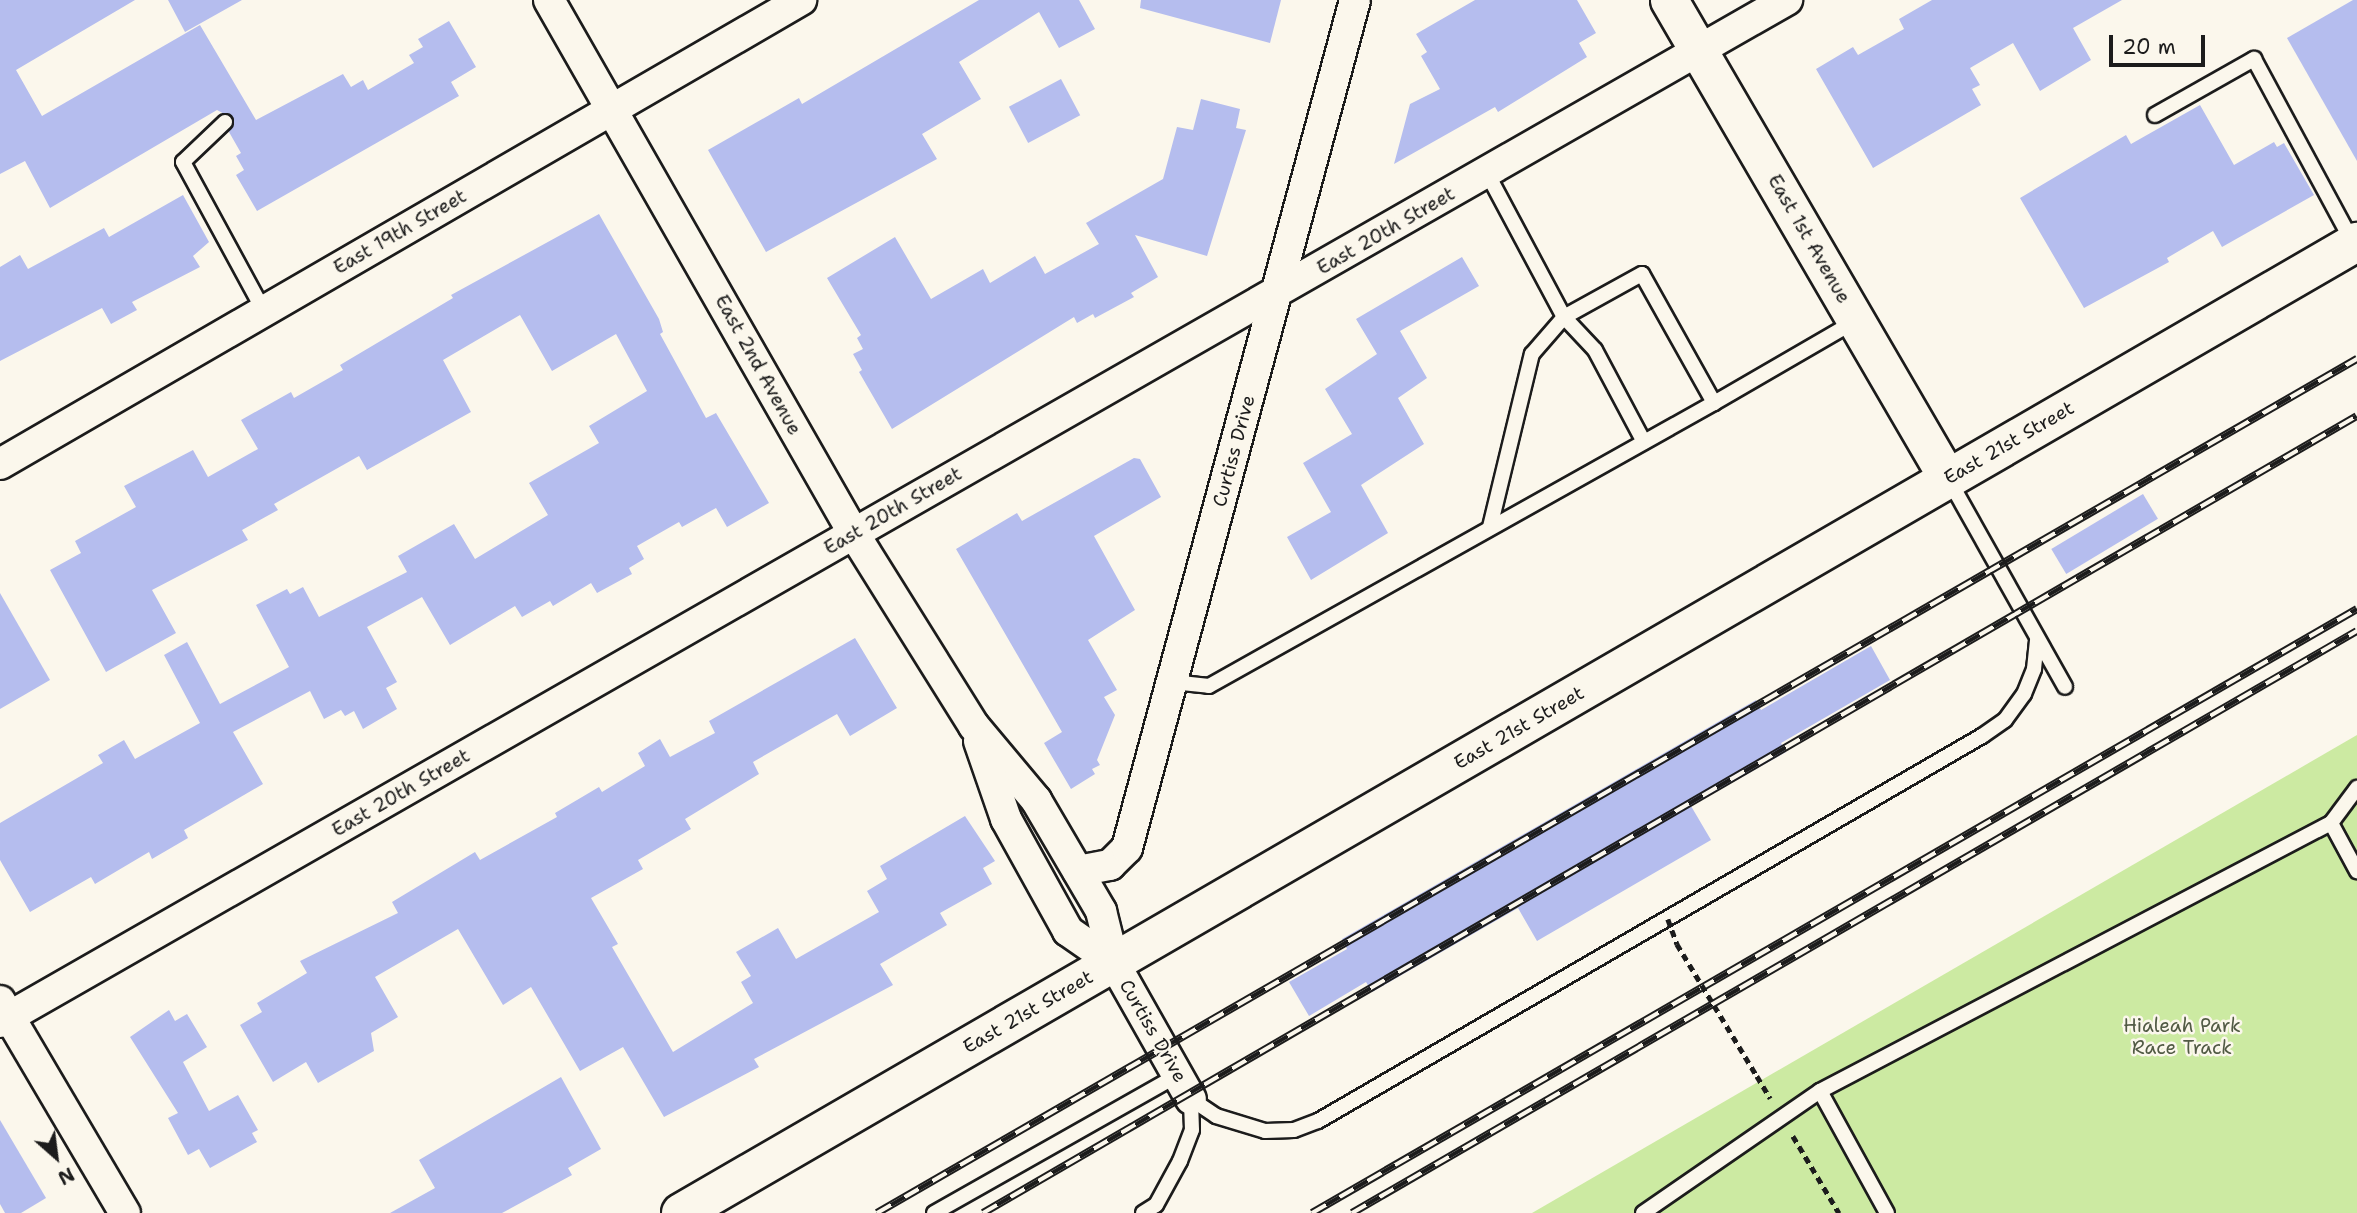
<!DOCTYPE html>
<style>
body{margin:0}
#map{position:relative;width:2357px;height:1213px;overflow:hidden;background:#fbf7ec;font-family:"Shantell Sans",sans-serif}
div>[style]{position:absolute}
.green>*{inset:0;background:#cceaa2}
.building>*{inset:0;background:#b5bdee;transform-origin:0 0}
.path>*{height:4.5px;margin-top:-2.25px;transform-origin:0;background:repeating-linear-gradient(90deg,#1c1c1c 0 7px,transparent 0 12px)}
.roads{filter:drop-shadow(2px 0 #1c1c1c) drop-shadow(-2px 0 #1c1c1c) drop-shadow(0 2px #1c1c1c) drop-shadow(0 -2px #1c1c1c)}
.service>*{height:14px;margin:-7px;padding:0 7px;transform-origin:7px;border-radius:7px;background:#fbf7ec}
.minor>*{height:30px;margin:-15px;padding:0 15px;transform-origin:15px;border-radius:15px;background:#fbf7ec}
.tertiary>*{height:37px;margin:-18.5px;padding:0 18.5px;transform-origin:18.5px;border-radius:18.5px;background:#fbf7ec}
.primary>*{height:38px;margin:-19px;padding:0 19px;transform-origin:19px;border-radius:19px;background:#fbf7ec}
.rail>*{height:8px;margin-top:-4px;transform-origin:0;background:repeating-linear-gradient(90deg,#fbf7ec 0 16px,#1c1c1c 0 32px);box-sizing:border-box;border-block:2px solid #1c1c1c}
.path-bridge>*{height:4.5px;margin-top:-2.25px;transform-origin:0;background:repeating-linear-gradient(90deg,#1c1c1c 0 7px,transparent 0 12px)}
span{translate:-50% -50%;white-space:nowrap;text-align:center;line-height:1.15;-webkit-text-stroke:5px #fbf7ec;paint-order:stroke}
.street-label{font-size:19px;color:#1c1c1c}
.park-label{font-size:19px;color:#515a44}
.north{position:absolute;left:21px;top:1122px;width:70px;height:70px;-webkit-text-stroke:5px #fbf7ec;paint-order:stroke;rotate:152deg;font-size:19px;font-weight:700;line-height:28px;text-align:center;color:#1c1c1c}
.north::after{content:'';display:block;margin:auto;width:24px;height:32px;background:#1c1c1c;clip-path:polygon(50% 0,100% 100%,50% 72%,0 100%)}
.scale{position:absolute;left:2109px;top:35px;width:96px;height:32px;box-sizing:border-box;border:4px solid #1c1c1c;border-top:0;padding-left:9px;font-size:21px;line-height:24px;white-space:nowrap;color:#1c1c1c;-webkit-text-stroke:5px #fbf7ec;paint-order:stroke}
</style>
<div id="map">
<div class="green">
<i style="clip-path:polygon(2357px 735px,2357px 1213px,1532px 1213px)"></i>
</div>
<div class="building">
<i style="clip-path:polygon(0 0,135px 0,16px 70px,42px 116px,200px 25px,256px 120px,343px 74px,351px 87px,363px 80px,368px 90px,414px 63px,409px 55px,423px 47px,418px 39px,449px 21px,476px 67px,451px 82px,459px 96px,257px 211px,236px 175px,244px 170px,236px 156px,241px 153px,229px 132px,234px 119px,217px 110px,50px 208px,25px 161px,0 174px)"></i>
<i style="clip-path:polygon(168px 0,242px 0,185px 32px)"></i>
<i style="clip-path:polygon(979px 0,1079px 0,1095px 29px,1059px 48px,1039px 12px,959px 62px,981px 99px,922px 134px,937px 159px,766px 252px,708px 150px,799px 98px,802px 104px)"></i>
<i style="clip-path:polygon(1141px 0,1281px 0,1270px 43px,1140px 8px)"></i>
<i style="clip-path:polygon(1475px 0,1577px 0,1596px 33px,1579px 43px,1587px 57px,1498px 112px,1495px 107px,1394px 164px,1410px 104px,1440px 89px,1421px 56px,1427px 52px,1416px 34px)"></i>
<i style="clip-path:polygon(1932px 0,2122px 0,2073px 28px,2091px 60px,2040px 91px,2013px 43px,1970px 68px,1980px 85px,1972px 89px,1981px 105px,1873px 168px,1816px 69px,1853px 47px,1858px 55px,1904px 29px,1899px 19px)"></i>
<i style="clip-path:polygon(2353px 0,2357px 0,2357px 161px,2287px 38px)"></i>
<i style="left:1061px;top:79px;width:41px;height:59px;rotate:62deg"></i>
<i style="clip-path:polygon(1201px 99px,1240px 109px,1236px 128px,1246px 130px,1207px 256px,1135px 235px,1158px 277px,1131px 293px,1134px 297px,1095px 318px,1093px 314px,1077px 323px,1074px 317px,892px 429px,859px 372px,862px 370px,853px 354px,863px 349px,857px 338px,861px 335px,827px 278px,895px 237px,931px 299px,983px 269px,990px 283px,1035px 256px,1045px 274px,1099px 244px,1086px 223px,1163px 179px,1177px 127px,1193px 130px)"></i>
<i style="clip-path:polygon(2200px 105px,2234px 165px,2274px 142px,2277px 147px,2284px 143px,2314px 195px,2222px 247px,2213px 231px,2167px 258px,2169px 262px,2084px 308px,2020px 198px,2126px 135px,2131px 144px)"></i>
<i style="clip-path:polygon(183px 195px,209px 242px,193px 256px,200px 267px,132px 302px,137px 310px,111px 324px,102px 308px,0 361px,0 267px,20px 255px,28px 269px,104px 228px,109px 237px)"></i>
<i style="clip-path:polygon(599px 214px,659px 319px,663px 332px,660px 334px,706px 418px,716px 413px,769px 503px,727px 527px,716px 508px,682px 527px,679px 522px,637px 546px,644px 559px,629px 568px,632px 574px,597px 593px,591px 583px,553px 606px,550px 601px,522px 617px,515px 606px,450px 645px,422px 597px,367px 627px,397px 682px,386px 688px,397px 709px,363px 729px,354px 711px,345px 716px,341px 710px,324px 719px,310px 691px,233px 732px,263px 784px,184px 830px,188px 838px,152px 859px,149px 852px,95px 884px,91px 877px,30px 912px,0 860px,0 823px,103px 763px,98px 755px,124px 740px,135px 759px,200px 723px,164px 655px,187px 642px,220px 704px,289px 667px,256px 605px,287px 589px,290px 594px,303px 587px,319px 617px,407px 572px,398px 556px,454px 524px,475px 559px,548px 515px,529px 483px,599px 443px,589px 426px,647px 391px,616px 334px,552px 371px,520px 315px,443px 360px,471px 412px,367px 470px,359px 456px,274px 504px,278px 510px,242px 530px,248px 540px,152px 590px,176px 633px,106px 672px,50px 570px,81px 553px,75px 541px,136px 507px,124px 486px,193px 450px,208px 477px,258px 449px,241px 420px,291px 392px,294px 398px,343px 370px,340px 365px,453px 298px,451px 295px)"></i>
<i style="clip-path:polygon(1462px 257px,1479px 286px,1400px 331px,1427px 378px,1398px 398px,1424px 444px,1361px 485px,1388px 533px,1311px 580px,1287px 537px,1331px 512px,1303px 463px,1352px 434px,1325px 389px,1377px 354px,1356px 319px)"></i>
<i style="clip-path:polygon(1134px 458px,1140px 459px,1161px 497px,1094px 536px,1135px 610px,1088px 640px,1117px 690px,1104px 697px,1115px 715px,1097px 760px,1100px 765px,1092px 769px,1095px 774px,1071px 789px,1044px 743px,1062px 732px,956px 549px,1017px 513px,1022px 521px)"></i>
<i style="left:2143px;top:494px;width:29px;height:107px;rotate:59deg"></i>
<i style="clip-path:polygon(0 593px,50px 680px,0 709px)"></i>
<i style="clip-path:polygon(855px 638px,897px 708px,850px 736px,837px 714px,753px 762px,759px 774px,685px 819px,691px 829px,638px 860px,643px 869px,591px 898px,618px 944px,612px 947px,673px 1052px,753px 1003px,741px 982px,751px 976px,736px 952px,778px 928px,796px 959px,879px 912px,867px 891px,887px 879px,880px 866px,965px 816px,995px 861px,983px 868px,992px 884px,940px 913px,947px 925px,880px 964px,893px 985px,754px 1059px,759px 1067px,664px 1117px,623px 1047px,580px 1071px,531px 987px,503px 1005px,458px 929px,375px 977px,398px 1017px,371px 1033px,374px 1051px,318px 1083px,306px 1062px,273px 1082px,240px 1025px,262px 1012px,257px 1003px,307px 973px,300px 961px,398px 913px,392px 902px,475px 852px,480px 860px,557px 817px,555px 813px,599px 787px,602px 792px,645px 766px,638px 753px,660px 739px,670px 757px,715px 733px,709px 721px)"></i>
<i style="clip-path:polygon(1871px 646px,1890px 680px,1781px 743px,1786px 752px,1691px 806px,1711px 840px,1537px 941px,1518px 908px,1372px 992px,1366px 982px,1309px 1016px,1289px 982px,1347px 949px,1342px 939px,1756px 700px,1761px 710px)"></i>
<i style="clip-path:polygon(169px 1010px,175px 1021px,187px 1014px,207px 1047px,183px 1062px,209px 1111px,238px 1095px,258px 1130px,252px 1133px,257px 1142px,210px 1168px,199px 1149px,188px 1155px,168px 1118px,178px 1113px,130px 1037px)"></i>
<i style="clip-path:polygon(561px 1077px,601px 1149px,568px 1168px,572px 1175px,502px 1213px,390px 1213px,435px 1188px,419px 1160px)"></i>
<i style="clip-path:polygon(0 1120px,46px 1198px,21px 1213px,5px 1213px,0 1204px)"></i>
</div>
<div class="path">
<i style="left:1757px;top:1076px;width:26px;rotate:59deg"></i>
<i style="left:1793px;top:1136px;width:90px;rotate:59.1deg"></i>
</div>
<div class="roads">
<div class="service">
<i style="left:2155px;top:115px;width:114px;rotate:-29.5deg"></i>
<i style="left:2254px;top:59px;width:209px;rotate:61.7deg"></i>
<i style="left:225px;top:122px;width:58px;rotate:136.4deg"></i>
<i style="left:183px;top:162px;width:170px;rotate:61.5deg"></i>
<i style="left:1487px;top:173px;width:163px;rotate:61.9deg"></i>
<i style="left:1564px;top:317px;width:89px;rotate:-28.9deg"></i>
<i style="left:1642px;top:274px;width:148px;rotate:60.8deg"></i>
<i style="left:1714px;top:403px;width:162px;rotate:-30.1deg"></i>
<i style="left:1949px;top:480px;width:237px;rotate:60.7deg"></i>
<i style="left:1490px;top:527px;width:178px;rotate:-76.4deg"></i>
<i style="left:1532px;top:354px;width:49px;rotate:-49.1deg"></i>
<i style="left:1564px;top:317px;width:45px;rotate:46.8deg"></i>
<i style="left:1595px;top:350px;width:104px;rotate:62deg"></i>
<i style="left:1172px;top:682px;width:37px;rotate:6deg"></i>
<i style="left:1209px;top:686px;width:579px;rotate:-29.27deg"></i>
<i style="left:2331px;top:823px;width:44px;rotate:-53.4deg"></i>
<i style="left:1191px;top:1099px;width:30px;rotate:34deg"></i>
<i style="left:1216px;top:1116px;width:51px;rotate:17deg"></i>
<i style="left:1265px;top:1131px;width:29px;rotate:-2deg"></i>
<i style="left:1294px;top:1130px;width:26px;rotate:-21deg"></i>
<i style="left:1318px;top:1121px;width:768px;rotate:-30.11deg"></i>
<i style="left:1982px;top:736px;width:28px;rotate:-35deg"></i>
<i style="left:2005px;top:720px;width:32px;rotate:-54deg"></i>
<i style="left:2024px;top:694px;width:27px;rotate:-68deg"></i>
<i style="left:2034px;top:669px;width:30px;rotate:-84deg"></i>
<i style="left:934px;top:1213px;width:280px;rotate:-29.5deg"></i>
<i style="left:1143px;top:1213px;width:15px;rotate:-32deg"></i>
<i style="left:1156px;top:1205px;width:50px;rotate:-61.4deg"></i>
<i style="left:1180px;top:1161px;width:33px;rotate:-69deg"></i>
<i style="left:1192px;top:1130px;width:31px;rotate:-92deg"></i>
<i style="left:1643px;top:1213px;width:215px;rotate:-34.6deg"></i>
<i style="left:1887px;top:1213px;width:139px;rotate:-118.8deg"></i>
<i style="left:1820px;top:1091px;width:577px;rotate:-27.68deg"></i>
<i style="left:2331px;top:823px;width:55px;rotate:61.6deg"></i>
</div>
<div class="minor">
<i style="left:549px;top:0;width:615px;rotate:60.27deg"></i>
<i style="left:854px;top:534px;width:226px;rotate:58deg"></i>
<i style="left:974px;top:726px;width:97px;rotate:50deg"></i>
<i style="left:1036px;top:800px;width:129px;rotate:59.6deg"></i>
<i style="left:1101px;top:911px;width:54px;rotate:76deg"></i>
<i style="left:1114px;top:963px;width:156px;rotate:60.5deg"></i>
<i style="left:0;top:464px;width:926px;rotate:-30.08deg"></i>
<i style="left:979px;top:741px;width:83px;rotate:70.9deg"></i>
<i style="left:1006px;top:819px;width:128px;rotate:61deg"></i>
<i style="left:1068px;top:931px;width:56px;rotate:34.8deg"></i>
<i style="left:1078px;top:871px;width:33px;rotate:-11deg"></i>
<i style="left:1110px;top:865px;width:24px;rotate:-45deg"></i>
<i style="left:1127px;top:848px;width:878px;rotate:-74.95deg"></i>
<i style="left:0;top:1001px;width:246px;rotate:59.5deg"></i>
<i style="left:0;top:1022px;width:2059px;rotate:-29.77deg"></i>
</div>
<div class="tertiary">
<i style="left:1669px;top:0;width:554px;rotate:59.78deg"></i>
</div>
<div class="primary">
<i style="left:681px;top:1213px;width:1937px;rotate:-30.09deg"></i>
</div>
</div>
<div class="rail">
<i style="left:877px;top:1213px;width:1709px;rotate:-29.99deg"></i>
<i style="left:983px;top:1213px;width:1588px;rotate:-30.12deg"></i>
<i style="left:1312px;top:1213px;width:1207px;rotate:-30.03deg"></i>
<i style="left:1352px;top:1213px;width:1161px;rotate:-30.08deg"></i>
</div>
<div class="path-bridge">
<i style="left:1668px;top:919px;width:27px;rotate:70deg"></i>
<i style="left:1677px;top:944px;width:154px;rotate:58.8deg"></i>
</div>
<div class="street-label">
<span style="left:1386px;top:231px;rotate:-30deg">East 20th Street</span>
<span style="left:400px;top:232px;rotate:-30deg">East 19th Street</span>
<span style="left:1809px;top:239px;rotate:60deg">East 1st Avenue</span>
<span style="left:758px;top:365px;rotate:61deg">East 2nd Avenue</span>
<span style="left:2009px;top:443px;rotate:-30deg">East 21st Street</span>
<span style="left:1234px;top:451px;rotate:-75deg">Curtiss Drive</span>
<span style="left:893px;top:511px;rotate:-30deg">East 20th Street</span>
<span style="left:1519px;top:728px;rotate:-30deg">East 21st Street</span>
<span style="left:401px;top:793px;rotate:-30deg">East 20th Street</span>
<span style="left:1028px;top:1012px;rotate:-30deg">East 21st Street</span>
<span style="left:1153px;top:1031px;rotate:60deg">Curtiss Drive</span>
</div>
<div class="park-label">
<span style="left:2182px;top:1037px">Hialeah Park<br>Race Track</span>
</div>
<div class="north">N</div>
<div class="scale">20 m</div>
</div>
